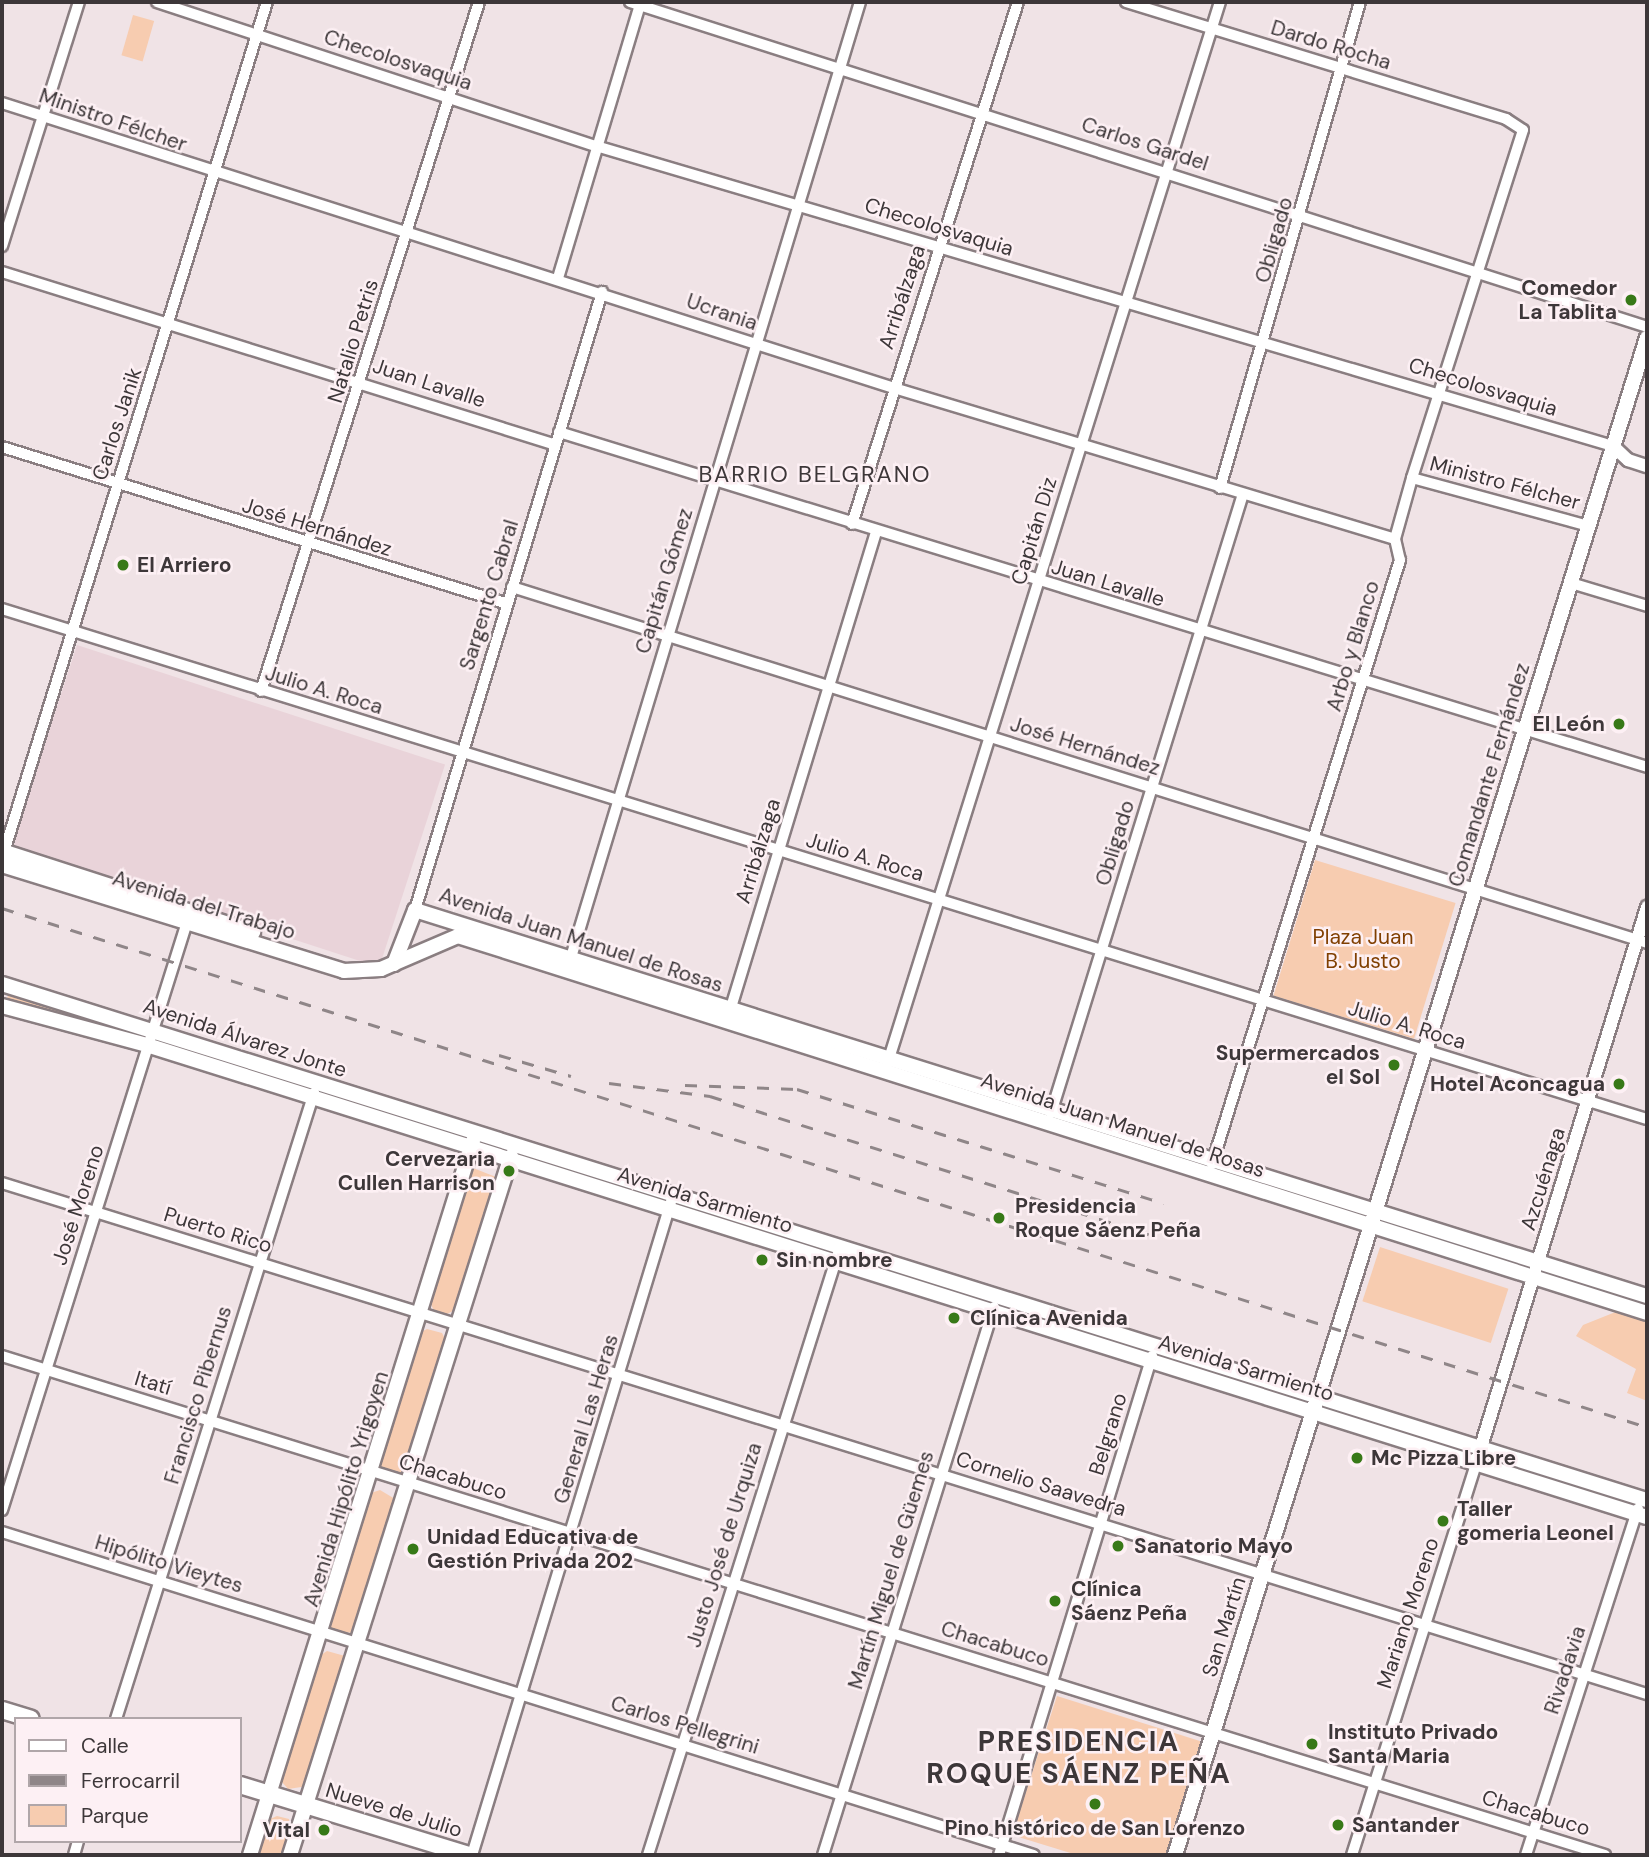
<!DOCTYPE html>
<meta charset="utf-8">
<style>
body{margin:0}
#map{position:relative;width:1649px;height:1857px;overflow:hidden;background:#f0e3e6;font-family:"DM Sans",sans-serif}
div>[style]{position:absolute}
.built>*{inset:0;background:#e9d3d9;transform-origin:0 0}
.green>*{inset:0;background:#f7ccb0;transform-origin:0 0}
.roads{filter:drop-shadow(2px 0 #8a7e81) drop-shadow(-2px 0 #8a7e81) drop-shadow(0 2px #8a7e81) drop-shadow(0 -2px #8a7e81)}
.minor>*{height:10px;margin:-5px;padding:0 5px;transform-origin:5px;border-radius:5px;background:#fff}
.tertiary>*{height:12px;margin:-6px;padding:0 6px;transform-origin:6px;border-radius:6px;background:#fff}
.secondary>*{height:14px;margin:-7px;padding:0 7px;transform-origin:7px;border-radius:7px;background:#fff}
.primary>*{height:16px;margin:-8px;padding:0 8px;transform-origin:8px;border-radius:8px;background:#fff}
.rail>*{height:2.5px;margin-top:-1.25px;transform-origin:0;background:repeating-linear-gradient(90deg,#8f8688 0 12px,transparent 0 24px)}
.dots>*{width:19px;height:19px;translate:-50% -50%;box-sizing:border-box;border:4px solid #fdf0f4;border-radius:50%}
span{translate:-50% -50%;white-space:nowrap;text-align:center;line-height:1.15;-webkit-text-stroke:5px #fdf0f4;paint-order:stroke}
.street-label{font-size:21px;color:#3d3739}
.poi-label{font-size:21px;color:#3d3739;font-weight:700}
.right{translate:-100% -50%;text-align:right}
.left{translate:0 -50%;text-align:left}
.park-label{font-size:21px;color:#803f01}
.neighbourhood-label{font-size:23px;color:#3d3739;letter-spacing:2px}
.district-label{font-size:28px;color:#3d3739;font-weight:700;letter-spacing:2px}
.frame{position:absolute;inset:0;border:4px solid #3d3739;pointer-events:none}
.legend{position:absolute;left:14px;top:1717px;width:228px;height:126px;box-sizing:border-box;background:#fdf0f4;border:2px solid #b0a6a9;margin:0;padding:9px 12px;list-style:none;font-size:21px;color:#3d3739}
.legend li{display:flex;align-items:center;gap:14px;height:35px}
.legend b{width:35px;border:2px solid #b0a6a9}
</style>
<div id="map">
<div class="built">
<i style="left:77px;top:645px;width:387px;height:213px;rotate:18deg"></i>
</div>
<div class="green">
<i style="left:133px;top:15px;width:22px;height:42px;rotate:16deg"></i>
<i style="left:1315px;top:860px;width:147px;height:142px;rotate:17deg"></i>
<i style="left:9px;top:992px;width:131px;height:7px;rotate:17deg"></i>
<i style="clip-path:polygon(473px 1168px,496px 1177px,455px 1310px,447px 1314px,434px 1311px,430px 1302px)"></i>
<i style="left:1380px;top:1247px;width:135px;height:57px;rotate:18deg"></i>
<i style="clip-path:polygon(1618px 1311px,1647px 1320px,1647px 1401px,1627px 1393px,1636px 1369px,1576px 1336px,1583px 1325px)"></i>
<i style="clip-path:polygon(427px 1329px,442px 1333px,446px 1341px,406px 1471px,400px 1475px,382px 1469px,380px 1462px,421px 1332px)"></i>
<i style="clip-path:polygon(380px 1490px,395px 1499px,354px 1633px,334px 1631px,330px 1626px,371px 1493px)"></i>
<i style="clip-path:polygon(327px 1651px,345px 1656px,346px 1662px,308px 1786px,288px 1789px,282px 1782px,321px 1655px)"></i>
<i style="clip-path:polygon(1057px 1696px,1203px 1742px,1167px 1855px,1077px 1855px,1012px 1835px)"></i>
<i style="clip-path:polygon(277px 1816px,289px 1819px,291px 1831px,284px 1855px,257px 1855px,268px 1820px)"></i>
</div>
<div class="roads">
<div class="minor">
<i style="left:157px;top:2px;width:462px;rotate:18.2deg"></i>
<i style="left:596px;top:146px;width:1060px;rotate:16.44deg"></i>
<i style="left:630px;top:2px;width:1068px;rotate:17.72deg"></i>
<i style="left:1126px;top:2px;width:398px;rotate:17.1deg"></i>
<i style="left:1506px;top:119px;width:20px;rotate:33deg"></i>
<i style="left:1523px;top:130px;width:365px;rotate:107.7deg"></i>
<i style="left:1412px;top:478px;width:63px;rotate:105.6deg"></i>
<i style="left:1395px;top:539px;width:22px;rotate:77deg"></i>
<i style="left:1400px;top:560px;width:633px;rotate:107.29deg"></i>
<i style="left:2px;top:103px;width:936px;rotate:17.72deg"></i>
<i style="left:894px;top:388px;width:523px;rotate:16.77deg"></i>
<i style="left:2px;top:246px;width:256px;rotate:-72.5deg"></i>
<i style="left:2px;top:272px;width:580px;rotate:17.34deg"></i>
<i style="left:558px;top:278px;width:288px;rotate:-73.3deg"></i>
<i style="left:559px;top:432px;width:1138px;rotate:17.11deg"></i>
<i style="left:2px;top:447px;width:527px;rotate:17.23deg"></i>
<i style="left:1412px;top:478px;width:183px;rotate:15.2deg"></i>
<i style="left:1220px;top:488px;width:506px;rotate:-73.93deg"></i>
<i style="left:852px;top:524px;width:548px;rotate:-72.36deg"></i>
<i style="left:1571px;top:583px;width:79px;rotate:16.8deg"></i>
<i style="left:512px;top:587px;width:1190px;rotate:17.41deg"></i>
<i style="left:2px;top:609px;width:1722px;rotate:17.23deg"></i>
<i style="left:261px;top:691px;width:723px;rotate:-72.44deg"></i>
<i style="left:4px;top:852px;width:890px;rotate:-72.81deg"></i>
<i style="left:415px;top:910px;width:646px;rotate:-73.16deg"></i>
<i style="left:569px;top:964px;width:1005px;rotate:-73.17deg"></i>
<i style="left:729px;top:1014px;width:504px;rotate:-73.04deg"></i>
<i style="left:887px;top:1065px;width:1114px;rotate:-72.61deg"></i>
<i style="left:1051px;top:1113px;width:648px;rotate:-72.77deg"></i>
<i style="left:2px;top:1183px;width:1723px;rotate:17.26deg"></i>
<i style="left:2px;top:1356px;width:1679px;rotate:17.29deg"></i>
<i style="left:2px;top:1510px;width:620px;rotate:-72.53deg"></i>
<i style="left:2px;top:1532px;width:1081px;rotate:17.38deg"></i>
<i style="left:116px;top:1719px;width:657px;rotate:-72.45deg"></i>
<i style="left:74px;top:1855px;width:15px;rotate:-74deg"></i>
<i style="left:472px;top:1855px;width:690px;rotate:-73.06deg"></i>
<i style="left:648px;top:1855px;width:638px;rotate:-72.47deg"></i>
<i style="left:823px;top:1855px;width:574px;rotate:-72.67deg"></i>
<i style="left:999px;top:1855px;width:522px;rotate:-72.95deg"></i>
<i style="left:1352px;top:1855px;width:411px;rotate:-72.4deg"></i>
<i style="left:1526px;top:1855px;width:364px;rotate:-72.1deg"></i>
</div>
<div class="tertiary">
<i style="left:1613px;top:446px;width:21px;rotate:43deg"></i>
<i style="left:1628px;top:460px;width:20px;rotate:18deg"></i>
<i style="left:1476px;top:1463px;width:582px;rotate:-72.9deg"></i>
</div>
<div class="secondary">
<i style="left:2px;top:851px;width:264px;rotate:17.9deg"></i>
<i style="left:2px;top:865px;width:358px;rotate:17.2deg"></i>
<i style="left:344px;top:971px;width:37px;rotate:-3deg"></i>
<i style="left:381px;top:969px;width:84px;rotate:-23.2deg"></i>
<i style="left:458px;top:936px;width:1247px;rotate:17.59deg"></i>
<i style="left:394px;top:964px;width:58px;rotate:-68.7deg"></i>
<i style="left:415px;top:910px;width:1291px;rotate:17.4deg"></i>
<i style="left:2px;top:984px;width:1724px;rotate:17.42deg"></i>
<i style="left:2px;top:1006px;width:153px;rotate:15.1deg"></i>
<i style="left:150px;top:1046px;width:1569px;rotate:17.47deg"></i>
<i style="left:250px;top:1855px;width:748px;rotate:-72.66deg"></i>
<i style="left:290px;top:1855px;width:733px;rotate:-72.45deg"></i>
<i style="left:1175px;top:1855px;width:1589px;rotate:-72.72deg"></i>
</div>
<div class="primary">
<i style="left:2px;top:1710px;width:30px;rotate:17deg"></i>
<i style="left:240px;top:1785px;width:239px;rotate:17deg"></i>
</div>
</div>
<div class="rail">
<i style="left:2px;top:908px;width:1725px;rotate:17.51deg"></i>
<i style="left:499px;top:1055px;width:75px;rotate:16.3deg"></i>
<i style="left:609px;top:1083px;width:102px;rotate:7.3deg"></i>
<i style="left:710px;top:1096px;width:460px;rotate:17.5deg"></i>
<i style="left:685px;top:1085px;width:112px;rotate:2deg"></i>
<i style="left:797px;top:1089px;width:384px;rotate:17.3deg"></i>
</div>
<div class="dots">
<i style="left:1631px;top:300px;background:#387918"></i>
<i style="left:123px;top:565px;background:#387918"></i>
<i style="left:1619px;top:724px;background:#387918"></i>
<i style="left:1394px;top:1065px;background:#387918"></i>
<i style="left:1619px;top:1084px;background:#387918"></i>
<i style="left:509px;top:1171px;background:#387918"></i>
<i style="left:999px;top:1218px;background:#387918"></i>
<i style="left:762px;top:1260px;background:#387918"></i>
<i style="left:954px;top:1318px;background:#387918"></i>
<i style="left:1357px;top:1458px;background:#387918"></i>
<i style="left:1443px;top:1521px;background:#387918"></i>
<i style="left:1118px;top:1546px;background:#387918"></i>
<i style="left:413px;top:1549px;background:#387918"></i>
<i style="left:1055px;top:1601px;background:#387918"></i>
<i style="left:1312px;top:1744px;background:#387918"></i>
<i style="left:1095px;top:1804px;background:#387918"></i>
<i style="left:1338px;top:1825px;background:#387918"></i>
<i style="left:324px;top:1830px;background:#387918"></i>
</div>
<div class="street-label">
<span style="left:1331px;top:45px;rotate:17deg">Dardo Rocha</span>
<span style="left:398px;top:60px;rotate:18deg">Checolosvaquia</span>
<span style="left:113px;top:120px;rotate:19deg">Ministro Félcher</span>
<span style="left:1145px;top:144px;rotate:18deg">Carlos Gardel</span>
<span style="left:939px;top:227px;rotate:17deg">Checolosvaquia</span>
<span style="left:1274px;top:240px;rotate:-74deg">Obligado</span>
<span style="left:902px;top:297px;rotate:-72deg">Arribálzaga</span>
<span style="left:722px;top:312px;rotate:19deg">Ucrania</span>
<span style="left:353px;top:341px;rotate:-73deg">Natalio Petris</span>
<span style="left:429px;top:383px;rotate:18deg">Juan Lavalle</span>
<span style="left:1483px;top:387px;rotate:17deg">Checolosvaquia</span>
<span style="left:117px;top:424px;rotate:-72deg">Carlos Janik</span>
<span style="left:1505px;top:483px;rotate:15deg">Ministro Félcher</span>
<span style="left:317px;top:527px;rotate:17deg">José Hernández</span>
<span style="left:1034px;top:531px;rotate:-73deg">Capitán Diz</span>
<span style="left:664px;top:581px;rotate:-73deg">Capitán Gómez</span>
<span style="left:1108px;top:583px;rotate:17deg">Juan Lavalle</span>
<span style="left:489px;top:595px;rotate:-73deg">Sargento Cabral</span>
<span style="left:1353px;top:646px;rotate:-73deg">Arbo y Blanco</span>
<span style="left:324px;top:690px;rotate:17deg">Julio A. Roca</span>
<span style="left:1085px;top:746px;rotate:17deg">José Hernández</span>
<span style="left:1489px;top:775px;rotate:-73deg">Comandante Fernández</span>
<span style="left:1115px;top:843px;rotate:-73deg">Obligado</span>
<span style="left:758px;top:851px;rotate:-73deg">Arribálzaga</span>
<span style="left:865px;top:857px;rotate:17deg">Julio A. Roca</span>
<span style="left:204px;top:905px;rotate:17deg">Avenida del Trabajo</span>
<span style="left:581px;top:940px;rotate:18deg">Avenida Juan Manuel de Rosas</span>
<span style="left:1407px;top:1025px;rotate:17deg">Julio A. Roca</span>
<span style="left:245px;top:1038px;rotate:18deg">Avenida Álvarez Jonte</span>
<span style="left:1123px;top:1125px;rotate:18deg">Avenida Juan Manuel de Rosas</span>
<span style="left:1543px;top:1179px;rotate:-73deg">Azcuénaga</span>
<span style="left:705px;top:1200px;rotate:17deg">Avenida Sarmiento</span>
<span style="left:78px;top:1205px;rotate:-72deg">José Moreno</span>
<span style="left:218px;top:1230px;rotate:17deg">Puerto Rico</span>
<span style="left:1246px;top:1368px;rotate:17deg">Avenida Sarmiento</span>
<span style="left:153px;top:1383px;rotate:17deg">Itatí</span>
<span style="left:198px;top:1395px;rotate:-73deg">Francisco Pibernus</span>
<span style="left:586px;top:1419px;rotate:-73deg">General Las Heras</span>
<span style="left:1108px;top:1434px;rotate:-73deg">Belgrano</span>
<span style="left:453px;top:1477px;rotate:17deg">Chacabuco</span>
<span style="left:1041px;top:1484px;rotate:17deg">Cornelio Saavedra</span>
<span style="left:346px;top:1489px;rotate:-73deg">Avenida Hipólito Yrigoyen</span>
<span style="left:724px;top:1545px;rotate:-73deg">Justo José de Urquiza</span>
<span style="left:169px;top:1564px;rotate:17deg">Hipólito Vieytes</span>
<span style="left:891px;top:1570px;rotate:-73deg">Martín Miguel de Güemes</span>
<span style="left:1408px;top:1613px;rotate:-72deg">Mariano Moreno</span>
<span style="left:1224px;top:1627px;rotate:-73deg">San Martín</span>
<span style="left:995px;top:1644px;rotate:17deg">Chacabuco</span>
<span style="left:1565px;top:1670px;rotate:-72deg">Rivadavia</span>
<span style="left:685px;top:1725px;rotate:17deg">Carlos Pellegrini</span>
<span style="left:394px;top:1810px;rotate:17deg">Nueve de Julio</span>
<span style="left:1536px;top:1813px;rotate:17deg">Chacabuco</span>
</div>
<div class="poi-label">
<span class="right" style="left:1617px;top:300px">Comedor<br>La Tablita</span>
<span class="left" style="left:137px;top:565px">El Arriero</span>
<span class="right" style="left:1605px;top:724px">El León</span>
<span class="right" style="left:1380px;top:1065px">Supermercados<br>el Sol</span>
<span class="right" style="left:1605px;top:1084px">Hotel Aconcagua</span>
<span class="right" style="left:495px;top:1171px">Cervezaria<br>Cullen Harrison</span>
<span class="left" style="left:1015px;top:1218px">Presidencia<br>Roque Sáenz Peña</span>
<span class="left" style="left:776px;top:1260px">Sin nombre</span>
<span class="left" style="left:970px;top:1318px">Clínica Avenida</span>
<span class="left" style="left:1371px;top:1458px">Mc Pizza Libre</span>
<span class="left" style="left:1457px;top:1521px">Taller<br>gomeria Leonel</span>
<span class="left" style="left:427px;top:1549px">Unidad Educativa de<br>Gestión Privada 202</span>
<span class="left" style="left:1134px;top:1546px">Sanatorio Mayo</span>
<span class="left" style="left:1071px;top:1601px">Clínica<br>Sáenz Peña</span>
<span class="left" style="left:1328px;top:1744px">Instituto Privado<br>Santa Maria</span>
<span class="left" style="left:1352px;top:1825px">Santander</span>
<span style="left:1095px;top:1828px">Pino histórico de San Lorenzo</span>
<span class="right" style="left:310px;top:1830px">Vital</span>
</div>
<div class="park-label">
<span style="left:1363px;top:949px">Plaza Juan<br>B. Justo</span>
</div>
<div class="neighbourhood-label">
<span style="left:815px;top:474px">BARRIO BELGRANO</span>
</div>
<div class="district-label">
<span style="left:1079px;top:1758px">PRESIDENCIA<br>ROQUE SÁENZ PEÑA</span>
</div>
<div class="frame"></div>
<ul class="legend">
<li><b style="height:9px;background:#fff"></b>Calle</li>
<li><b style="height:9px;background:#8f8688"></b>Ferrocarril</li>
<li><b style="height:19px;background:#f7ccb0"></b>Parque</li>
</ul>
</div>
